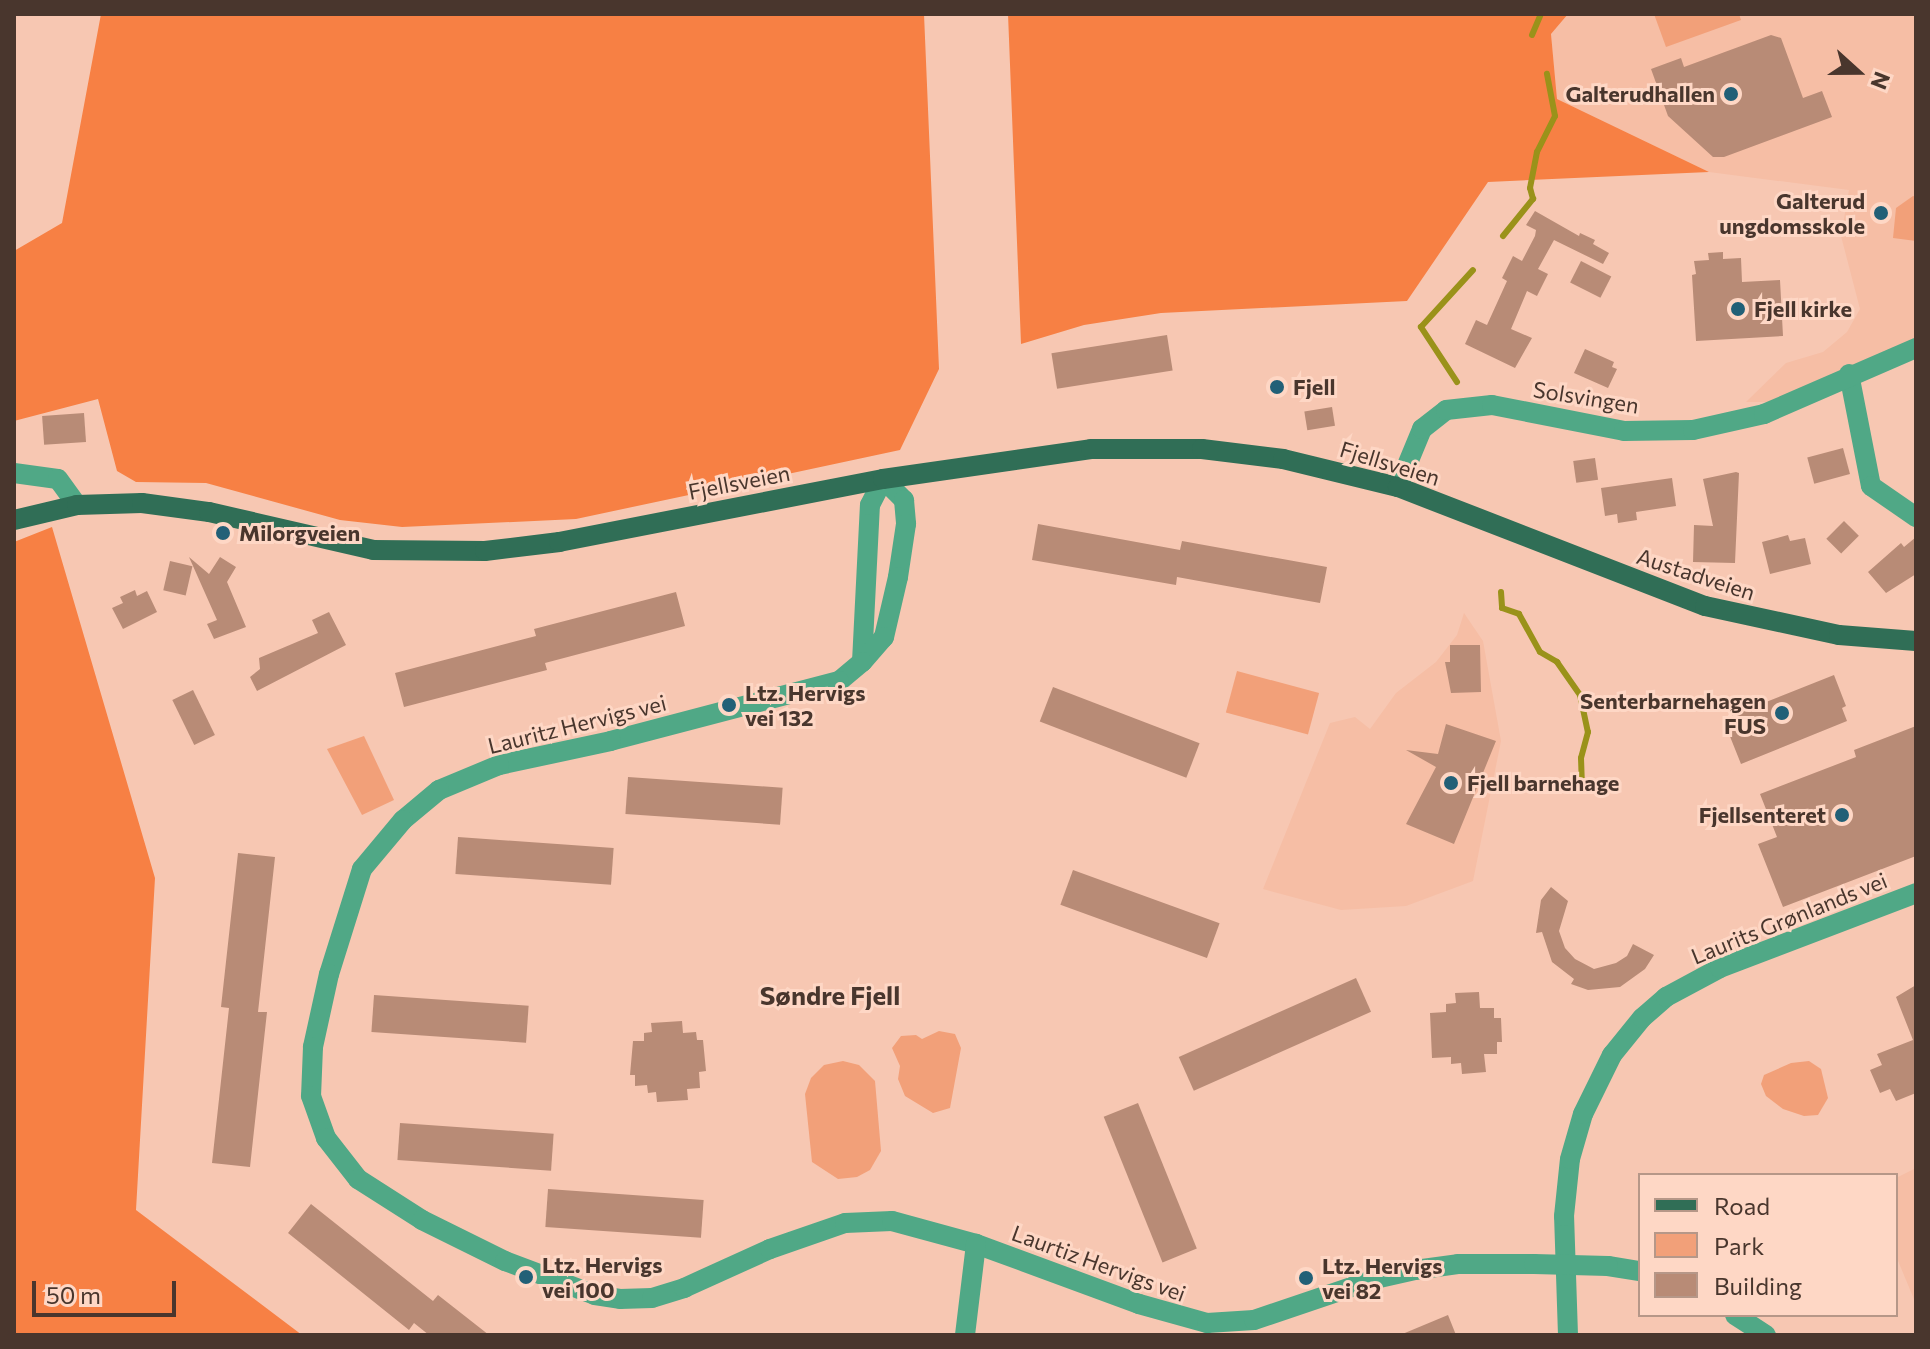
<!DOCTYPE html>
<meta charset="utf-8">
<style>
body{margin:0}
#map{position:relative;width:1930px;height:1349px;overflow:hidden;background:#f7c7b2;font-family:Commissioner,sans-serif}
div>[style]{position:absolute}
.built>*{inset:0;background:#f6bea5}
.green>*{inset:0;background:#f2a079;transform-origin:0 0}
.forest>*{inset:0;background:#f78044}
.stream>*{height:6px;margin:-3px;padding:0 3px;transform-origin:3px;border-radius:3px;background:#9a921a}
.building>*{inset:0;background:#b88b76;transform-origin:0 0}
.minor>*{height:20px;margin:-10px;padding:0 10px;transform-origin:10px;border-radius:10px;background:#50a886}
.major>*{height:20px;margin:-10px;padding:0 10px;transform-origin:10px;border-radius:10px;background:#306e56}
.minor-bridge>*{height:20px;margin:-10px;padding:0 10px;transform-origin:10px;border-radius:10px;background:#50a886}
.dots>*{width:22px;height:22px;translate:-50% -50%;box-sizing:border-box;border:4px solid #fed7c5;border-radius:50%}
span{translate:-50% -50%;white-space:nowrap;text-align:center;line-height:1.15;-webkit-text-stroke:6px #fed7c5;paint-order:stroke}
.poi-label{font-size:22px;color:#49362d;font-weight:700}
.right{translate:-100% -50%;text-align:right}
.left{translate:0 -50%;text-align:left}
.street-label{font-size:22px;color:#49362d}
.quarter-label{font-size:26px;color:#49362d;font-weight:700}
.frame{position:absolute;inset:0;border:16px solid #49362d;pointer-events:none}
.legend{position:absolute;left:1638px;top:1173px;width:260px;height:144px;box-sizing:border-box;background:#fed7c5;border:2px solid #b69788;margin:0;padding:10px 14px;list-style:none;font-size:24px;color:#49362d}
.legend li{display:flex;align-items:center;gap:16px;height:40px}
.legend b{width:40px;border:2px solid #b69788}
.north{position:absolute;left:1818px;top:32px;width:80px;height:80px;-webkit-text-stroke:6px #fed7c5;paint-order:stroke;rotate:111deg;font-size:22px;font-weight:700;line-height:32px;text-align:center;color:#49362d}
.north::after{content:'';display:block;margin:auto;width:28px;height:36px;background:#49362d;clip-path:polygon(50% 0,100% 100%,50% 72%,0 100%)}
.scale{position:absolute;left:32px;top:1281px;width:144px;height:36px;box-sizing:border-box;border:4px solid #49362d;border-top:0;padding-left:10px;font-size:24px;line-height:28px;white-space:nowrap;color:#49362d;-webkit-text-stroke:6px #fed7c5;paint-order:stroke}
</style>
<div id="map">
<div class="built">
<i style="clip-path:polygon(1568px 14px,1916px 14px,1916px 347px,1780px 402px,1746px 402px,1786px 363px,1823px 352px,1847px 332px,1860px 309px,1841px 236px,1849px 190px,1709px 172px,1557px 99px,1551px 34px)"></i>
<i style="clip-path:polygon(1464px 613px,1483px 641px,1501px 741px,1473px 881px,1406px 906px,1341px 910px,1263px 889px,1330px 723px,1355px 717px,1370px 729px,1396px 693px,1436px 662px,1457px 635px)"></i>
<i style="clip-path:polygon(1916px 1168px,1916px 1304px,1896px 1256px,1896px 1178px)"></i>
</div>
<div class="green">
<i style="clip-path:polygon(1654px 14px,1739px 14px,1741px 20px,1666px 47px)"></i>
<i style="clip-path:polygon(1913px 196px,1916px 197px,1916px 241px,1893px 238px,1896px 208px)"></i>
<i style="left:1237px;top:671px;width:85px;height:43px;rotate:15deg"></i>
<i style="clip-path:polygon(364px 736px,394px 800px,362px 815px,327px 749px)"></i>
<i style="clip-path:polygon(939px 1031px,955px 1034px,961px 1048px,950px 1108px,933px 1113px,905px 1096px,898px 1079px,900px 1066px,892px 1048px,901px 1036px,916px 1035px,922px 1039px)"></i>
<i style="clip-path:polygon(843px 1061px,859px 1065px,875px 1081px,881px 1151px,870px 1170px,857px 1177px,838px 1179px,812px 1162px,805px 1094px,811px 1078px,824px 1065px)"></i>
<i style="clip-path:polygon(1809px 1061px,1821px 1069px,1828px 1098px,1818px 1115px,1804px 1116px,1783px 1109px,1766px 1096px,1761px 1084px,1764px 1075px,1791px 1063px)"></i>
</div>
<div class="forest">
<i style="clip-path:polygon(101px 14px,924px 14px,939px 369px,900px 450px,576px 519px,402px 527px,340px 520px,206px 483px,136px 482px,117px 471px,98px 399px,14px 421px,14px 251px,62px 223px)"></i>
<i style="clip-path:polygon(1008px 14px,1568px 14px,1551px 34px,1557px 99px,1709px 172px,1488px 182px,1407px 301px,1161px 313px,1084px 325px,1021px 344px)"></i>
<i style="clip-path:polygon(52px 527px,155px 878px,136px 1210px,302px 1335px,14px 1335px,14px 542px)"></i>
</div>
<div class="stream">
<i style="left:1532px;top:35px;width:23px;rotate:-67deg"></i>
<i style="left:1503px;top:236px;width:48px;rotate:-51deg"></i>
<i style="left:1533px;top:199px;width:11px;rotate:-105deg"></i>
<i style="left:1530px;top:188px;width:37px;rotate:-79deg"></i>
<i style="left:1537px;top:152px;width:40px;rotate:-63.4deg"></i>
<i style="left:1555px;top:116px;width:43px;rotate:-100.8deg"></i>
<i style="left:1457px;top:382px;width:66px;rotate:-123.2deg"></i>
<i style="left:1421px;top:327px;width:77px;rotate:-47.6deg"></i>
<i style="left:1501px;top:592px;width:16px;rotate:86deg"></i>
<i style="left:1502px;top:608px;width:18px;rotate:19deg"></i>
<i style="left:1519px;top:614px;width:43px;rotate:61.1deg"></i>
<i style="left:1540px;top:652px;width:20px;rotate:30deg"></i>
<i style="left:1557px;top:662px;width:40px;rotate:55.1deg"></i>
<i style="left:1580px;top:695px;width:38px;rotate:78deg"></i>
<i style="left:1588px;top:732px;width:27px;rotate:105deg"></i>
<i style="left:1581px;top:758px;width:30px;rotate:88deg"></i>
</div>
<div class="building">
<i style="clip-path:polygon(1771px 35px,1781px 38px,1803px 98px,1822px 91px,1832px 117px,1724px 157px,1713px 157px,1668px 116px,1651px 69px,1681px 58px,1684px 67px)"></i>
<i style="clip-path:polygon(1535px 211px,1579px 236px,1580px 233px,1595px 240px,1593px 244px,1609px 253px,1603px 264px,1554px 240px,1538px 269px,1548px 274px,1537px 296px,1527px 291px,1511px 329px,1532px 338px,1515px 368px,1465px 344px,1476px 320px,1487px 325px,1507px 281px,1502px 278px,1513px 256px,1522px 261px,1535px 236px,1536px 230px,1526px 225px)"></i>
<i style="clip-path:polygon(1723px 252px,1723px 259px,1741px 258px,1742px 282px,1780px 280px,1783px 336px,1696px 341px,1692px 275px,1696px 274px,1694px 261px,1709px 260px,1708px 253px)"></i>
<i style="left:1581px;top:261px;width:34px;height:24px;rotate:27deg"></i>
<i style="left:1167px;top:335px;width:36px;height:117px;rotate:81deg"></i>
<i style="clip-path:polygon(1585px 349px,1614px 362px,1612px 367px,1617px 369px,1608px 388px,1574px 373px)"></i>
<i style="left:1332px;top:407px;width:19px;height:28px;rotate:81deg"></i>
<i style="left:84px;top:413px;width:29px;height:42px;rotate:86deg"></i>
<i style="left:1843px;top:448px;width:27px;height:37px;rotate:75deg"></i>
<i style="left:1595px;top:458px;width:22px;height:22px;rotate:82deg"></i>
<i style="clip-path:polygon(1736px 472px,1739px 473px,1735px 563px,1693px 562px,1694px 525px,1713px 526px,1703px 479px)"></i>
<i style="clip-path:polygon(1672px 478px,1676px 506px,1636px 512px,1637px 520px,1618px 523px,1617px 514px,1605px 516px,1601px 488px)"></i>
<i style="left:1844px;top:521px;width:21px;height:25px;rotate:45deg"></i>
<i style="clip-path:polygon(1038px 524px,1180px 550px,1182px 541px,1327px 567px,1320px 603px,1177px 577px,1176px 585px,1032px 560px)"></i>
<i style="clip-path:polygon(1788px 535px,1790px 541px,1805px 538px,1811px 564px,1770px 574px,1762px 542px)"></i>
<i style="clip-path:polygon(1916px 537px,1916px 574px,1886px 593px,1868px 572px,1901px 543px,1904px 547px)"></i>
<i style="clip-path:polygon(189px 557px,209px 574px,220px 557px,236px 567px,227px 582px,246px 627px,214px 639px,207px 624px,217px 620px)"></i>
<i style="left:170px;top:561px;width:23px;height:30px;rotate:13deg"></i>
<i style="clip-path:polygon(135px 590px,137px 596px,147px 591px,157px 612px,123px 629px,112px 608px,123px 603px,120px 597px)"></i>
<i style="clip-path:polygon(676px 592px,685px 626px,545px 663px,547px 670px,404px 707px,395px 673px,536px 636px,534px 629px)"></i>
<i style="clip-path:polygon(329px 612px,346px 645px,257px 691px,250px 677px,260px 669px,259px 658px,318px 633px,312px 620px)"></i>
<i style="clip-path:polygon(1450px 645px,1480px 645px,1481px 692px,1451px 693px,1445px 662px,1450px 662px)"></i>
<i style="clip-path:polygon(1834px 675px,1846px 706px,1842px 708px,1847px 721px,1741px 764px,1723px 719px)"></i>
<i style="left:1053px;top:687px;width:157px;height:37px;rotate:21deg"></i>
<i style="left:193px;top:690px;width:50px;height:23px;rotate:64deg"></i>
<i style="clip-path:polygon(1446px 724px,1496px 741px,1454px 844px,1406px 824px,1436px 767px,1406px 750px,1438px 754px)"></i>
<i style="clip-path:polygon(1916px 726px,1916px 856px,1783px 907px,1758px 844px,1777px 837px,1760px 794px,1856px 757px,1854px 750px)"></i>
<i style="left:628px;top:777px;width:155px;height:37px;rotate:4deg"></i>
<i style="left:458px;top:837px;width:156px;height:37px;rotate:4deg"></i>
<i style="clip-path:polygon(238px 853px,275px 857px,258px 1012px,267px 1012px,250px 1167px,212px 1163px,229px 1008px,221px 1007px)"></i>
<i style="left:1073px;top:870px;width:156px;height:37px;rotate:20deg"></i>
<i style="clip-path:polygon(1551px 887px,1568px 901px,1559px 931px,1565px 948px,1575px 959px,1594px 969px,1616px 963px,1627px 956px,1633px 944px,1654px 955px,1645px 969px,1620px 987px,1588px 990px,1571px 984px,1574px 979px,1552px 962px,1542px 932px,1536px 933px,1541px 900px)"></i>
<i style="left:1356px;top:978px;width:37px;height:194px;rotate:66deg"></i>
<i style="clip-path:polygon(1916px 985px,1916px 1093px,1896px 1101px,1890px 1089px,1880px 1093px,1870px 1070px,1882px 1065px,1877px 1054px,1913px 1040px,1896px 997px)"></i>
<i style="clip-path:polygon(1479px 992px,1480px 1008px,1494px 1008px,1494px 1018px,1501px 1018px,1502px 1042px,1497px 1042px,1497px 1054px,1484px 1054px,1486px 1072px,1462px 1074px,1461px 1063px,1451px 1064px,1451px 1057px,1432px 1058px,1430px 1013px,1446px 1012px,1446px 1004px,1456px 1003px,1455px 993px)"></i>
<i style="left:374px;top:995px;width:155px;height:37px;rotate:4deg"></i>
<i style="clip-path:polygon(682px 1021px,683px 1033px,696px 1032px,697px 1040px,703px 1040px,706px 1071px,699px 1072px,700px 1088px,687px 1089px,688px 1100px,657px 1102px,656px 1092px,648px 1093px,647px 1085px,635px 1086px,635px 1075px,630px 1075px,633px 1041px,644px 1041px,644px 1033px,652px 1032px,651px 1023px)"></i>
<i style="left:1138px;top:1103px;width:157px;height:37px;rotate:68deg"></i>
<i style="left:400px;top:1123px;width:154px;height:37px;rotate:4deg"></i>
<i style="left:548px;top:1189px;width:156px;height:38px;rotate:4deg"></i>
<i style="clip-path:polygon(311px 1204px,433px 1301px,438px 1295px,489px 1335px,429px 1335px,414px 1323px,409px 1330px,288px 1233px)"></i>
<i style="clip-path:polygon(1448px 1315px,1456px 1335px,1400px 1335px)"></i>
</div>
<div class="minor">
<i style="left:1849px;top:374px;width:114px;rotate:78.9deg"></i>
<i style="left:1871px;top:486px;width:55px;rotate:34.6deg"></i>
<i style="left:14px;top:473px;width:44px;rotate:7.8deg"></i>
<i style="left:58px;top:479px;width:32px;rotate:54deg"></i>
<i style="left:1398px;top:487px;width:63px;rotate:-67.5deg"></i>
<i style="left:1422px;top:429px;width:31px;rotate:-38deg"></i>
<i style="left:1446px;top:410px;width:46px;rotate:-6.2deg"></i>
<i style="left:1492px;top:405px;width:135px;rotate:11.1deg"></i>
<i style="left:1624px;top:431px;width:69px;rotate:-0.8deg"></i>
<i style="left:1693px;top:430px;width:73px;rotate:-12.7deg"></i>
<i style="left:1764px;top:414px;width:166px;rotate:-23.5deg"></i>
<i style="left:862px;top:662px;width:157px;rotate:-87.1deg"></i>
<i style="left:870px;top:505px;width:29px;rotate:-63deg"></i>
<i style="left:883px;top:479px;width:30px;rotate:45deg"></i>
<i style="left:904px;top:500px;width:24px;rotate:85deg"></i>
<i style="left:906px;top:524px;width:54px;rotate:98.6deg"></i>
<i style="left:898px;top:577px;width:62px;rotate:103.1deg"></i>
<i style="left:884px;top:637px;width:33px;rotate:131deg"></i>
<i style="left:862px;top:662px;width:30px;rotate:140deg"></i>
<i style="left:839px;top:681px;width:236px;rotate:165.3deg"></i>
<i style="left:611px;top:741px;width:115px;rotate:167.9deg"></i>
<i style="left:499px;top:765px;width:65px;rotate:157.4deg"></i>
<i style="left:439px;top:790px;width:47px;rotate:140.2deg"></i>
<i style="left:403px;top:820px;width:64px;rotate:129.9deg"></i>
<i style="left:362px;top:869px;width:110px;rotate:107.4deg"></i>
<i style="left:329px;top:974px;width:75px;rotate:102.4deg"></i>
<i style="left:313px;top:1047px;width:49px;rotate:92.3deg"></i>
<i style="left:311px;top:1096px;width:45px;rotate:70.3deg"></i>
<i style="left:326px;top:1138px;width:52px;rotate:52deg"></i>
<i style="left:358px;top:1179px;width:76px;rotate:32.6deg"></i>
<i style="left:422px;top:1220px;width:93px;rotate:26.3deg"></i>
<i style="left:505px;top:1261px;width:96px;rotate:20.7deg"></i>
<i style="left:595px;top:1295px;width:25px;rotate:9deg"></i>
<i style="left:620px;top:1299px;width:32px;rotate:-2deg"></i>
<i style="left:652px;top:1298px;width:34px;rotate:-17deg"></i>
<i style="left:684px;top:1288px;width:94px;rotate:-24.4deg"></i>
<i style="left:770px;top:1249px;width:79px;rotate:-19.1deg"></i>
<i style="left:845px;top:1223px;width:47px;rotate:-2.4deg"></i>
<i style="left:892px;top:1221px;width:87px;rotate:15.3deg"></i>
<i style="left:976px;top:1244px;width:174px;rotate:20.2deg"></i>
<i style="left:1139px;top:1304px;width:71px;rotate:15.6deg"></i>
<i style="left:1207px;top:1323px;width:47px;rotate:-3.7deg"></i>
<i style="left:1254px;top:1320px;width:128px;rotate:-18.7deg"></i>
<i style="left:1375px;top:1279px;width:41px;rotate:-12.7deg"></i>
<i style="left:1415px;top:1270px;width:43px;rotate:-7.9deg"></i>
<i style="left:1458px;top:1264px;width:76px"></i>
<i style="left:1608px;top:1266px;width:32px;rotate:9deg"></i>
<i style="left:1735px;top:1315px;width:37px;rotate:33deg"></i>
<i style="left:965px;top:1335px;width:92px;rotate:-83.1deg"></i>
<i style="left:1568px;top:1335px;width:119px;rotate:-91.9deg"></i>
<i style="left:1564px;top:1216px;width:57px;rotate:-84deg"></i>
<i style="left:1570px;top:1159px;width:47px;rotate:-73.9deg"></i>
<i style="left:1583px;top:1114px;width:66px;rotate:-63.8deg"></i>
<i style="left:1612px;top:1055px;width:48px;rotate:-51deg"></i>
<i style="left:1642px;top:1018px;width:32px;rotate:-41deg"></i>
<i style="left:1666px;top:997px;width:61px;rotate:-28.2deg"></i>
<i style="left:1720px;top:968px;width:210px;rotate:-20.9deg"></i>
</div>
<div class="major">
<i style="left:14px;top:520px;width:65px;rotate:-13.4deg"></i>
<i style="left:77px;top:505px;width:65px;rotate:-1.8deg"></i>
<i style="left:142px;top:503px;width:68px;rotate:7.7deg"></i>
<i style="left:209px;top:512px;width:168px;rotate:13deg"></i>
<i style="left:373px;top:550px;width:112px;rotate:0.5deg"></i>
<i style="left:485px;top:551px;width:75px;rotate:-6.9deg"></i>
<i style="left:559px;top:542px;width:330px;rotate:-11deg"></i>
<i style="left:883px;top:479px;width:210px;rotate:-8.2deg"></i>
<i style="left:1091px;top:449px;width:111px"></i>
<i style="left:1202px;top:449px;width:82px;rotate:7deg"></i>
<i style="left:1283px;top:459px;width:118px;rotate:13.7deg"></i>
<i style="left:1398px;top:487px;width:329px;rotate:21.2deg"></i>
<i style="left:1705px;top:606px;width:137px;rotate:12.2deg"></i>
<i style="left:1839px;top:635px;width:77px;rotate:4.5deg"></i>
</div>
<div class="minor-bridge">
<i style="left:1534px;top:1264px;width:74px;rotate:1.5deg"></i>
</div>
<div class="dots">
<i style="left:1731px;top:94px;background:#226077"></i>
<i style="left:1881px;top:213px;background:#226077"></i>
<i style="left:1738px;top:309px;background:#226077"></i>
<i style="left:1277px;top:387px;background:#226077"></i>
<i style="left:223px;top:533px;background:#226077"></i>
<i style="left:729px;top:705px;background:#226077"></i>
<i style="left:1782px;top:713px;background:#226077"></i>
<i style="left:1451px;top:783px;background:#226077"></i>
<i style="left:1842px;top:815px;background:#226077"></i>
<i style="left:526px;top:1277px;background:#226077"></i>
<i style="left:1306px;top:1278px;background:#226077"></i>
</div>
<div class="poi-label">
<span class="right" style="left:1715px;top:94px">Galterudhallen</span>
<span class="right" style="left:1865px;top:213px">Galterud<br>ungdomsskole</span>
<span class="left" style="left:1754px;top:309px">Fjell kirke</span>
<span class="left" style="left:1293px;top:387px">Fjell</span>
<span class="left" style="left:239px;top:533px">Milorgveien</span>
<span class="left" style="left:745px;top:705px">Ltz. Hervigs<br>vei 132</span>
<span class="right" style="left:1766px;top:713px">Senterbarnehagen<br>FUS</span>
<span class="left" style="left:1467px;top:783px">Fjell barnehage</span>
<span class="right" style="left:1826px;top:815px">Fjellsenteret</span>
<span class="left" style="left:542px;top:1277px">Ltz. Hervigs<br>vei 100</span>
<span class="left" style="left:1322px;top:1278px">Ltz. Hervigs<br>vei 82</span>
</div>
<div class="street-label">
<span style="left:1586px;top:397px;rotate:9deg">Solsvingen</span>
<span style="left:1390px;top:463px;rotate:17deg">Fjellsveien</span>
<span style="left:739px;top:482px;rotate:-11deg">Fjellsveien</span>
<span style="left:1696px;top:574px;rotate:18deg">Austadveien</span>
<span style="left:577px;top:724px;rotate:-14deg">Lauritz Hervigs vei</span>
<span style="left:1789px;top:918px;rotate:-22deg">Laurits Grønlands vei</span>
<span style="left:1099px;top:1263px;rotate:20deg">Laurtiz Hervigs vei</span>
</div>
<div class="quarter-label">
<span style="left:830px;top:995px">Søndre Fjell</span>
</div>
<div class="frame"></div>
<ul class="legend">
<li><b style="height:10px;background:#306e56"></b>Road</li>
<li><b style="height:22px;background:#f2a079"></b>Park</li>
<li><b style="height:22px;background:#b88b76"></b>Building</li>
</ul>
<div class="north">N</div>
<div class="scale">50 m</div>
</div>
